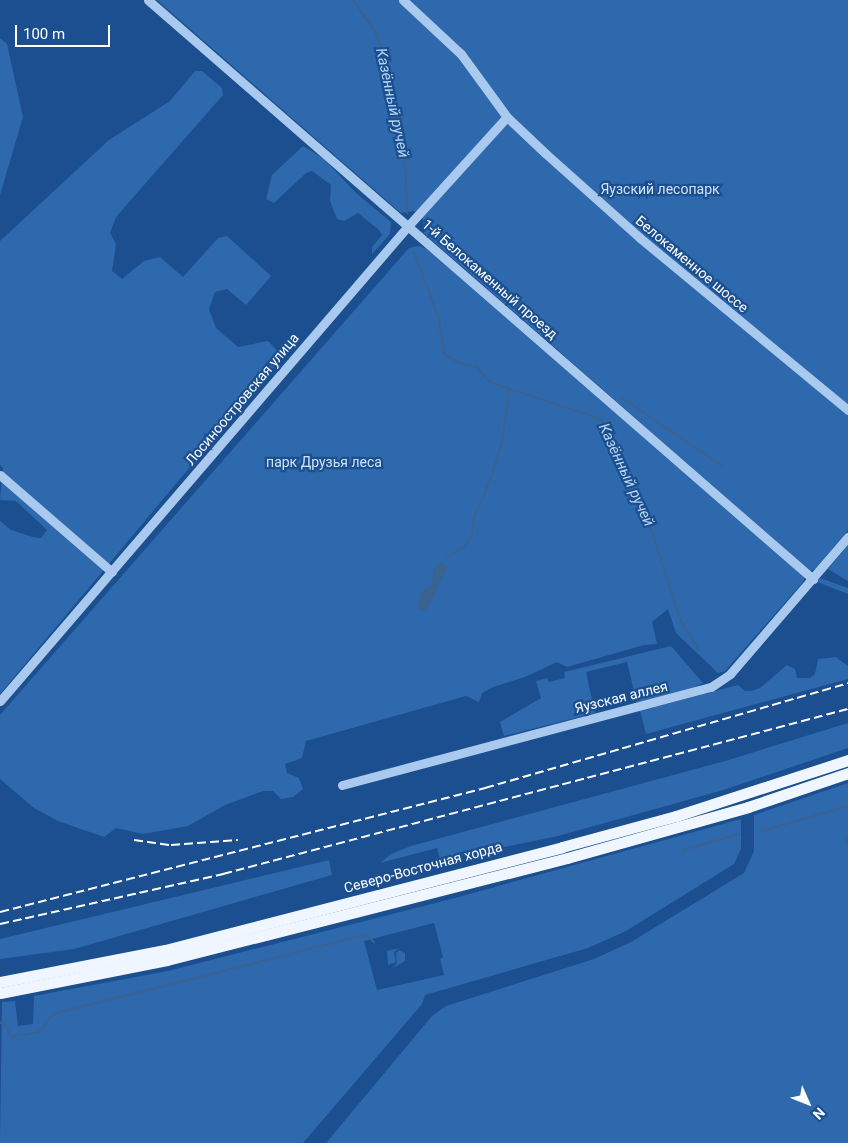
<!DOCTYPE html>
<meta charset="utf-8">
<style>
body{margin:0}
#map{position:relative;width:848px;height:1143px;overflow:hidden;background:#1b4f8f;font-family:Roboto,sans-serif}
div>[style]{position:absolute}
.green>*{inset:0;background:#2e69ad}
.water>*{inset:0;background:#3c6290}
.stream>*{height:2px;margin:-1px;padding:0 1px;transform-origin:1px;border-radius:1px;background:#3c6290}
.minor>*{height:9px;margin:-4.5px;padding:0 4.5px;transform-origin:4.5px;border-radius:4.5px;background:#a9c9ee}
.major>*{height:11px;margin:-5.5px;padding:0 5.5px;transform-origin:5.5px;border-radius:5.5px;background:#f0f6ff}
.rail>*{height:2px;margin-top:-1px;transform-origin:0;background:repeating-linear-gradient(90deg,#fff 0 9px,transparent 0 13px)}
span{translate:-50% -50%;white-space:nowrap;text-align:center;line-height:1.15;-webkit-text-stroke:4.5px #1b4f8f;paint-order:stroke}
.park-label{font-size:14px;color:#cfe3fa}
.street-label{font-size:14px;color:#fff}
.water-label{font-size:15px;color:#b5d3f5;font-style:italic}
.north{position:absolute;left:783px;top:1078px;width:50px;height:50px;-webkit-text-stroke:4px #1b4f8f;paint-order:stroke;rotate:134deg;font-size:14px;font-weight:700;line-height:20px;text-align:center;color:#fff}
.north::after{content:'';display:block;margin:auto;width:18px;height:22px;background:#fff;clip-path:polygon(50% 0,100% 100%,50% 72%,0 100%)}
.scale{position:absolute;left:15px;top:25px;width:95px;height:22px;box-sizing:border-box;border:2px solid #fff;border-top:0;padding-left:6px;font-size:15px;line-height:18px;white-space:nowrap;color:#fff;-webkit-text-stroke:4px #1b4f8f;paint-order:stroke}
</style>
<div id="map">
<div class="green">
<i style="clip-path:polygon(157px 0,848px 0,848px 530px,815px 569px,810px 571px,424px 233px,423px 219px,414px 211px,401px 213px)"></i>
<i style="clip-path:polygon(0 38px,7px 44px,23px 117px,0 195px)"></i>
<i style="clip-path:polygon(195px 71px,202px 71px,222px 88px,223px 95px,116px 217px,110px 233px,116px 244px,112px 271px,122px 279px,144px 261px,160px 257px,183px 277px,218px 238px,227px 236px,271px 276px,246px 305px,227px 289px,215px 292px,209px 309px,216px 328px,238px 347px,268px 341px,283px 356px,0 694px,0 521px,11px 530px,33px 537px,41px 538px,47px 530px,16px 501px,0 500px,3px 468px,0 465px,0 241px,109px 140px,170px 101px)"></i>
<i style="clip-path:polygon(303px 146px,324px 159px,356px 193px,391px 222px,390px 234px,372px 254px,372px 247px,382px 235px,378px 229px,358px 213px,344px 221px,337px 219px,330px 201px,331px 185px,312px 171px,306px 173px,274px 203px,266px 199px,272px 175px)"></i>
<i style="clip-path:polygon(419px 246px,427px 249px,805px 576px,803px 582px,725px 671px,718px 673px,676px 633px,668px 609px,652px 622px,657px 644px,644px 645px,567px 667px,557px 662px,525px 677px,493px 687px,482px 693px,479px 702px,466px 696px,306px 741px,302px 758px,285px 764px,287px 773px,299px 778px,303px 789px,293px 797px,281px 799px,273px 791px,263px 791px,225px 805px,188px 826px,143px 834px,116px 828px,104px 837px,58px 821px,34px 808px,0 779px,0 715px,409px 248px)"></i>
<i style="clip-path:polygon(848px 545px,848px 581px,828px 569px)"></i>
<i style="clip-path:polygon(820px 578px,848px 588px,848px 594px,817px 582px)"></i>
<i style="clip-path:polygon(671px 646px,703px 683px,686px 691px,637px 703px,627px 662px,586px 672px,595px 713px,504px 736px,500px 722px,541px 698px,536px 681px,547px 678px,549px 682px,565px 678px,564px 672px)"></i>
<i style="clip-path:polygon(836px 657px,848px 666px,848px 679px,646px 734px,640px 711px,738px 685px,745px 691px,751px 691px,760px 688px,787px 665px,795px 669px,797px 678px,810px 678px,815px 674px,818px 659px)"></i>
<i style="clip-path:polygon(848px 723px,848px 748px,720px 791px,558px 836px,440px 860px,437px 848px,380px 863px,391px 854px,411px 846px,725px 761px)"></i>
<i style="clip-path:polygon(848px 783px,848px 1143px,326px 1143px,432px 1016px,446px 1006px,594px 959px,631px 942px,744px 873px,754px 851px,754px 815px)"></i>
<i style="clip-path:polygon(evenodd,741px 819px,741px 849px,734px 864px,626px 931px,588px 948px,425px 995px,422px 1004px,303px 1143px,0 1143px,2px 1002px,15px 1001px,18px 1026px,33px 1024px,34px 996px,168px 971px,455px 898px,741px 819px,434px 923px,443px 957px,440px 959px,444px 975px,377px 990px,364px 941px,434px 923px)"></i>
<i style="clip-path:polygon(329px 860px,332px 875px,74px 949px,0 959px,0 939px)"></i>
<i style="clip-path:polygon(399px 948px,394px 952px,396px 962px,388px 965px,387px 951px)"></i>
<i style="clip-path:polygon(399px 950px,405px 953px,405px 961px,393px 968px,397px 963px,396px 953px)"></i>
</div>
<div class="water">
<i style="clip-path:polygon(441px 562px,447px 567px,427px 610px,421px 610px,417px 606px,422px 592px,432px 584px,434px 569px)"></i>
</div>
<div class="stream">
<i style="left:353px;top:0;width:38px;rotate:55deg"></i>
<i style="left:375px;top:31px;width:27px;rotate:70deg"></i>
<i style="left:384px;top:56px;width:48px;rotate:81.5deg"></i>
<i style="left:391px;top:103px;width:48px;rotate:73.1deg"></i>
<i style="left:405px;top:149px;width:64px;rotate:88.2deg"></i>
<i style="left:414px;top:253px;width:70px;rotate:69deg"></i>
<i style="left:439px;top:318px;width:35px;rotate:83deg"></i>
<i style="left:443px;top:353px;width:17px;rotate:33deg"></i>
<i style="left:457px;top:362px;width:21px;rotate:14deg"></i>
<i style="left:477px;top:367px;width:19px;rotate:51deg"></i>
<i style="left:489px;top:382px;width:118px;rotate:18.3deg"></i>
<i style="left:601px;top:419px;width:127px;rotate:65.9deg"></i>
<i style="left:653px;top:535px;width:88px;rotate:72.2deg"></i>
<i style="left:680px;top:619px;width:37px;rotate:59deg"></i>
<i style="left:621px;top:397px;width:122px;rotate:34.3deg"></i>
<i style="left:447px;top:557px;width:21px;rotate:-31deg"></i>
<i style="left:465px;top:546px;width:12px;rotate:-55deg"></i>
<i style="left:472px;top:536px;width:16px;rotate:-86deg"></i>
<i style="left:473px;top:520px;width:46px;rotate:-66.8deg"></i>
<i style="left:491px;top:478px;width:39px;rotate:-73deg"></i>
<i style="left:502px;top:441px;width:52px;rotate:-82.3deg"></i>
<i style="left:762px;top:831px;width:90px;rotate:-16.2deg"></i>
<i style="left:846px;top:836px;width:9px;rotate:77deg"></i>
<i style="left:683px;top:850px;width:59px;rotate:-15.7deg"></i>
<i style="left:0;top:1023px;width:4px;rotate:-14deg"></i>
<i style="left:4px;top:1022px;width:17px;rotate:65deg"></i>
<i style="left:11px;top:1037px;width:28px;rotate:-10deg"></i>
<i style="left:39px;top:1032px;width:23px;rotate:-52deg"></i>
<i style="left:53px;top:1014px;width:323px;rotate:-14.2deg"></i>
<i style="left:366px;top:935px;width:11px;rotate:41deg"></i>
</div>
<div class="minor">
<i style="left:148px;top:0;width:882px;rotate:41.05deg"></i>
<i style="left:403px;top:0;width:79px;rotate:43deg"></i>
<i style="left:461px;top:54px;width:78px;rotate:53.9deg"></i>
<i style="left:507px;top:117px;width:52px;rotate:43.5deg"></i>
<i style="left:545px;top:153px;width:127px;rotate:41.8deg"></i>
<i style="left:640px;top:238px;width:270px;rotate:39.6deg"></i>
<i style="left:0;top:475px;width:148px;rotate:40.9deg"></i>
<i style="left:0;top:701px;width:626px;rotate:-49.34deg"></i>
<i style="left:408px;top:226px;width:147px;rotate:-47.8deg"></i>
<i style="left:342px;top:785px;width:382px;rotate:-14.9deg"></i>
<i style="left:711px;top:687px;width:23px;rotate:-34deg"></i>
<i style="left:730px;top:674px;width:181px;rotate:-49.3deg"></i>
</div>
<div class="major">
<i style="left:0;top:982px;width:168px;rotate:-11deg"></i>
<i style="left:165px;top:950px;width:410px;rotate:-14.5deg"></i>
<i style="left:562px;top:847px;width:118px;rotate:-15.2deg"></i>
<i style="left:676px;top:816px;width:181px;rotate:-18deg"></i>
<i style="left:0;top:993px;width:170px;rotate:-11.2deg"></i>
<i style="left:167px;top:960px;width:413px;rotate:-14.3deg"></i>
<i style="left:567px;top:858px;width:188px;rotate:-15.7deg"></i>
<i style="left:748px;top:807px;width:106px;rotate:-18.8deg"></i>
</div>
<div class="rail">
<i style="left:134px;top:840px;width:37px;rotate:8deg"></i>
<i style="left:171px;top:845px;width:67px;rotate:-4.3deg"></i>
<i style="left:0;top:912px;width:501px;rotate:-14.34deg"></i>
<i style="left:485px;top:788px;width:378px;rotate:-16.1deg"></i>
<i style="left:0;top:924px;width:229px;rotate:-12.6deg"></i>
<i style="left:223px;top:874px;width:646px;rotate:-14.79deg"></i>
</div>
<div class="park-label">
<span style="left:660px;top:189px">Яузский лесопарк</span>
<span style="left:324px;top:462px">парк Друзья леса</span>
</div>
<div class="street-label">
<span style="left:692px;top:264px;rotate:40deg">Белокаменное шоссе</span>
<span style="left:490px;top:279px;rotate:41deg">1-й Белокаменный проезд</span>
<span style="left:242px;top:399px;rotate:-50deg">Лосиноостровская улица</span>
<span style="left:621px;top:697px;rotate:-14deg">Яузская аллея</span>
<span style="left:423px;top:867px;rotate:-15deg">Северо-Восточная хорда</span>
</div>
<div class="water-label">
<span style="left:392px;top:103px;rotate:78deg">Казённый ручей</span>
<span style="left:626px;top:475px;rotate:65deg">Казённый ручей</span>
</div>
<div class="north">N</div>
<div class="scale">100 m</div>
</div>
